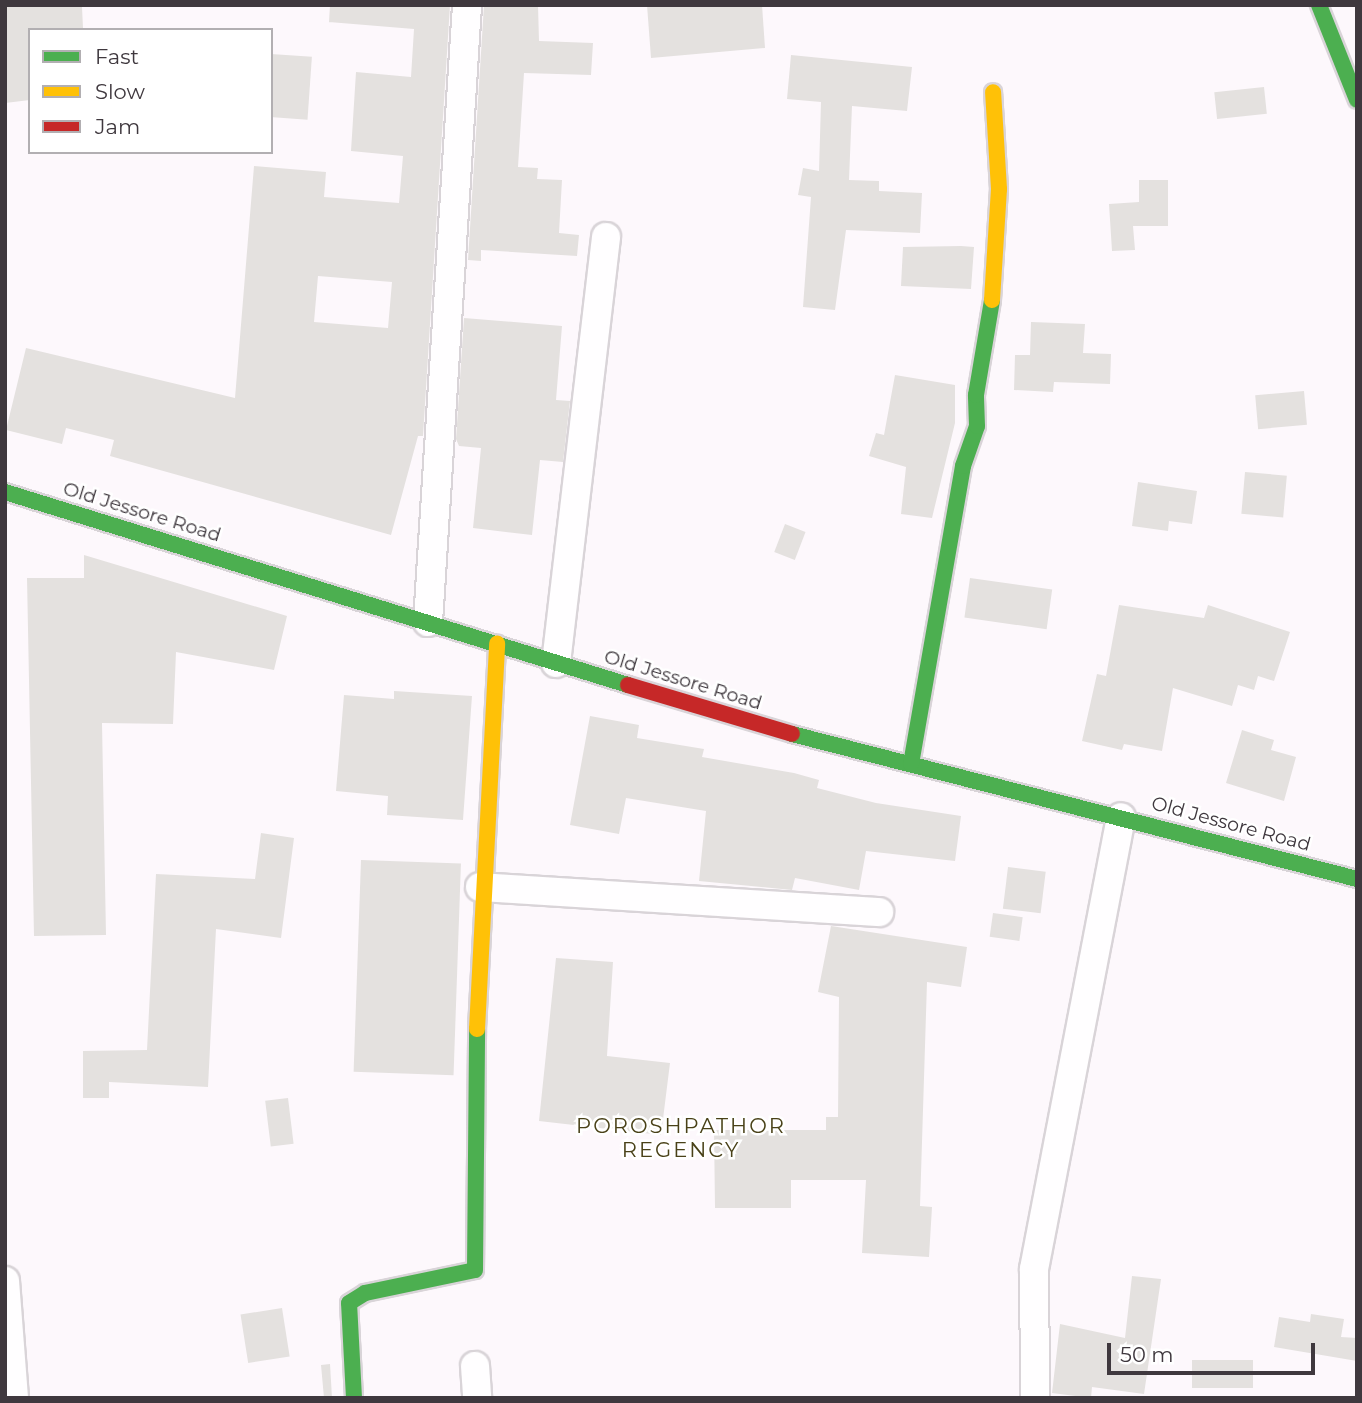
<!DOCTYPE html>
<style>
body{margin:0}
#map{position:relative;width:1362px;height:1403px;overflow:hidden;background:#fdf8fc;font-family:Montserrat,sans-serif}
div>[style]{position:absolute}
.building>*{inset:0;background:#e4e1df;transform-origin:0 0}
.roads{filter:drop-shadow(2px 0 #d9d4d8) drop-shadow(-2px 0 #d9d4d8) drop-shadow(0 2px #d9d4d8) drop-shadow(0 -2px #d9d4d8)}
.street>*{height:28px;margin:-14px;padding:0 14px;transform-origin:14px;border-radius:14px;background:#fffeff}
.fast>*{height:16px;margin:-8px;padding:0 8px;transform-origin:8px;border-radius:8px;background:#4caf50}
.slow>*{height:16px;margin:-8px;padding:0 8px;transform-origin:8px;border-radius:8px;background:#ffc107}
.jam>*{height:16px;margin:-8px;padding:0 8px;transform-origin:8px;border-radius:8px;background:#c62828}
span{translate:-50% -50%;white-space:nowrap;text-align:center;line-height:1.15;-webkit-text-stroke:5px #fff;paint-order:stroke}
.street-label{font-size:19px;color:#3f383e}
.neighbourhood-label{font-size:21px;color:#494118;letter-spacing:2px}
.frame{position:absolute;inset:0;border:7px solid #3f383e;pointer-events:none}
.legend{position:absolute;left:28px;top:28px;width:245px;height:126px;box-sizing:border-box;background:#fff;border:2px solid #b2afb2;margin:0;padding:9px 12px;list-style:none;font-size:21px;color:#3f383e}
.legend li{display:flex;align-items:center;gap:14px;height:35px}
.legend b{width:35px;border:2px solid #b2afb2}
.scale{position:absolute;left:1107px;top:1343px;width:208px;height:32px;box-sizing:border-box;border:4px solid #3f383e;border-top:0;padding-left:9px;font-size:21px;line-height:24px;white-space:nowrap;color:#3f383e;-webkit-text-stroke:5px #fff;paint-order:stroke}
</style>
<div id="map">
<div class="building">
<i style="clip-path:polygon(5px 5px,82px 7px,83px 28px,30px 29px,30px 100px,5px 103px)"></i>
<i style="clip-path:polygon(evenodd,330px 5px,450px 5px,423px 436px,418px 436px,391px 535px,110px 456px,114px 440px,66px 428px,62px 444px,6px 430px,26px 348px,235px 398px,254px 166px,326px 172px,324px 197px,399px 203px,403px 156px,351px 151px,356px 72px,411px 77px,414px 29px,329px 22px,330px 5px,318px 276px,392px 282px,388px 328px,314px 322px,318px 276px)"></i>
<i style="clip-path:polygon(484px 5px,538px 5px,539px 41px,593px 43px,591px 75px,524px 73px,518px 167px,538px 168px,537px 179px,562px 180px,559px 233px,579px 235px,577px 256px,481px 250px,481px 261px,468px 260px)"></i>
<i style="clip-path:polygon(647px 5px,762px 5px,765px 48px,651px 58px)"></i>
<i style="left:271px;top:54px;width:41px;height:63px;rotate:4deg"></i>
<i style="clip-path:polygon(791px 55px,912px 67px,907px 111px,852px 106px,849px 180px,879px 181px,879px 191px,922px 193px,920px 233px,846px 230px,835px 310px,803px 307px,811px 197px,798px 195px,803px 168px,819px 171px,821px 102px,787px 99px)"></i>
<i style="left:1264px;top:87px;width:27px;height:50px;rotate:84deg"></i>
<i style="clip-path:polygon(1139px 180px,1168px 180px,1168px 226px,1133px 226px,1135px 250px,1112px 251px,1109px 204px,1139px 202px)"></i>
<i style="clip-path:polygon(961px 246px,974px 247px,971px 289px,901px 286px,903px 247px)"></i>
<i style="clip-path:polygon(464px 318px,562px 326px,556px 400px,570px 401px,563px 462px,540px 460px,532px 535px,473px 528px,481px 448px,459px 446px,456px 439px)"></i>
<i style="clip-path:polygon(1031px 322px,1085px 324px,1083px 353px,1111px 354px,1110px 384px,1054px 382px,1053px 392px,1014px 390px,1015px 355px,1030px 355px)"></i>
<i style="clip-path:polygon(895px 375px,955px 385px,955px 423px,932px 518px,901px 514px,906px 467px,869px 456px,876px 433px,884px 435px)"></i>
<i style="left:1304px;top:391px;width:34px;height:49px;rotate:85deg"></i>
<i style="left:1245px;top:472px;width:42px;height:42px;rotate:5deg"></i>
<i style="clip-path:polygon(1138px 482px,1197px 491px,1192px 524px,1169px 521px,1168px 531px,1132px 526px)"></i>
<i style="left:785px;top:524px;width:22px;height:30px;rotate:21deg"></i>
<i style="clip-path:polygon(84px 555px,287px 616px,274px 670px,176px 652px,173px 724px,102px 723px,106px 935px,34px 936px,27px 578px,84px 578px)"></i>
<i style="left:970px;top:578px;width:83px;height:40px;rotate:8deg"></i>
<i style="clip-path:polygon(1119px 605px,1204px 618px,1208px 605px,1290px 632px,1274px 681px,1258px 676px,1254px 690px,1238px 685px,1232px 706px,1173px 688px,1162px 751px,1124px 744px,1122px 750px,1082px 741px,1097px 674px,1106px 676px)"></i>
<i style="clip-path:polygon(394px 691px,472px 696px,463px 820px,387px 815px,388px 796px,336px 791px,344px 695px,394px 699px)"></i>
<i style="clip-path:polygon(590px 716px,639px 725px,637px 738px,704px 749px,702px 757px,794px 773px,819px 780px,817px 788px,876px 803px,961px 816px,955px 861px,866px 851px,859px 890px,795px 878px,792px 890px,699px 881px,706px 811px,626px 798px,619px 834px,570px 825px)"></i>
<i style="clip-path:polygon(1242px 730px,1274px 740px,1271px 750px,1296px 757px,1284px 801px,1226px 783px)"></i>
<i style="clip-path:polygon(261px 833px,294px 838px,281px 938px,216px 929px,208px 1087px,109px 1082px,109px 1098px,83px 1098px,83px 1051px,147px 1050px,156px 874px,255px 879px)"></i>
<i style="left:361px;top:860px;width:100px;height:212px;rotate:2deg"></i>
<i style="left:1008px;top:867px;width:38px;height:42px;rotate:7deg"></i>
<i style="left:993px;top:913px;width:30px;height:24px;rotate:8deg"></i>
<i style="clip-path:polygon(831px 926px,967px 947px,961px 987px,927px 982px,920px 1206px,932px 1207px,929px 1257px,862px 1253px,866px 1180px,791px 1180px,791px 1208px,715px 1208px,714px 1130px,826px 1130px,826px 1117px,838px 1117px,839px 997px,818px 992px)"></i>
<i style="clip-path:polygon(556px 958px,613px 962px,607px 1056px,670px 1063px,661px 1135px,539px 1121px)"></i>
<i style="left:288px;top:1098px;width:46px;height:23px;rotate:83deg"></i>
<i style="clip-path:polygon(1132px 1276px,1161px 1279px,1144px 1394px,1092px 1387px,1091px 1398px,1052px 1393px,1060px 1324px,1125px 1338px)"></i>
<i style="left:282px;top:1308px;width:49px;height:42px;rotate:81deg"></i>
<i style="clip-path:polygon(1311px 1314px,1344px 1319px,1341px 1337px,1357px 1338px,1357px 1361px,1274px 1347px,1279px 1317px,1310px 1322px)"></i>
<i style="left:1192px;top:1360px;width:61px;height:28px"></i>
<i style="clip-path:polygon(330px 1364px,332px 1398px,324px 1398px,321px 1365px)"></i>
</div>
<div class="roads">
<div class="street">
<i style="left:428px;top:622px;width:618px;rotate:-86.38deg"></i>
<i style="left:556px;top:663px;width:429px;rotate:-83.3deg"></i>
<i style="left:480px;top:887px;width:400px;rotate:3.6deg"></i>
<i style="left:5px;top:1281px;width:117px;rotate:85.6deg"></i>
<i style="left:475px;top:1366px;width:32px;rotate:86deg"></i>
<i style="left:1035px;top:1398px;width:129px;rotate:-90.4deg"></i>
<i style="left:1034px;top:1269px;width:460px;rotate:-79.1deg"></i>
</div>
<div class="fast">
<i style="left:1319px;top:5px;width:102px;rotate:68.2deg"></i>
<i style="left:5px;top:492px;width:652px;rotate:17.21deg"></i>
<i style="left:792px;top:734px;width:583px;rotate:14.39deg"></i>
<i style="left:911px;top:764px;width:303px;rotate:-80.1deg"></i>
<i style="left:963px;top:466px;width:42px;rotate:-70.7deg"></i>
<i style="left:977px;top:426px;width:31px;rotate:-92deg"></i>
<i style="left:976px;top:395px;width:96px;rotate:-80.4deg"></i>
<i style="left:354px;top:1398px;width:95px;rotate:-93deg"></i>
<i style="left:349px;top:1303px;width:19px;rotate:-32deg"></i>
<i style="left:365px;top:1293px;width:112px;rotate:-11.8deg"></i>
<i style="left:475px;top:1270px;width:241px;rotate:-89.5deg"></i>
</div>
<div class="slow">
<i style="left:992px;top:300px;width:111px;rotate:-86.4deg"></i>
<i style="left:999px;top:189px;width:97px;rotate:-93.5deg"></i>
<i style="left:477px;top:1029px;width:386px;rotate:-87deg"></i>
</div>
<div class="jam">
<i style="left:628px;top:685px;width:171px;rotate:16.6deg"></i>
</div>
</div>
<div class="street-label">
<span style="left:142px;top:512px;rotate:17deg">Old Jessore Road</span>
<span style="left:683px;top:680px;rotate:17deg">Old Jessore Road</span>
<span style="left:1231px;top:824px;rotate:15deg">Old Jessore Road</span>
</div>
<div class="neighbourhood-label">
<span style="left:681px;top:1138px">POROSHPATHOR<br>REGENCY</span>
</div>
<div class="frame"></div>
<ul class="legend">
<li><b style="height:9px;background:#4caf50"></b>Fast</li>
<li><b style="height:9px;background:#ffc107"></b>Slow</li>
<li><b style="height:9px;background:#c62828"></b>Jam</li>
</ul>
<div class="scale">50 m</div>
</div>
